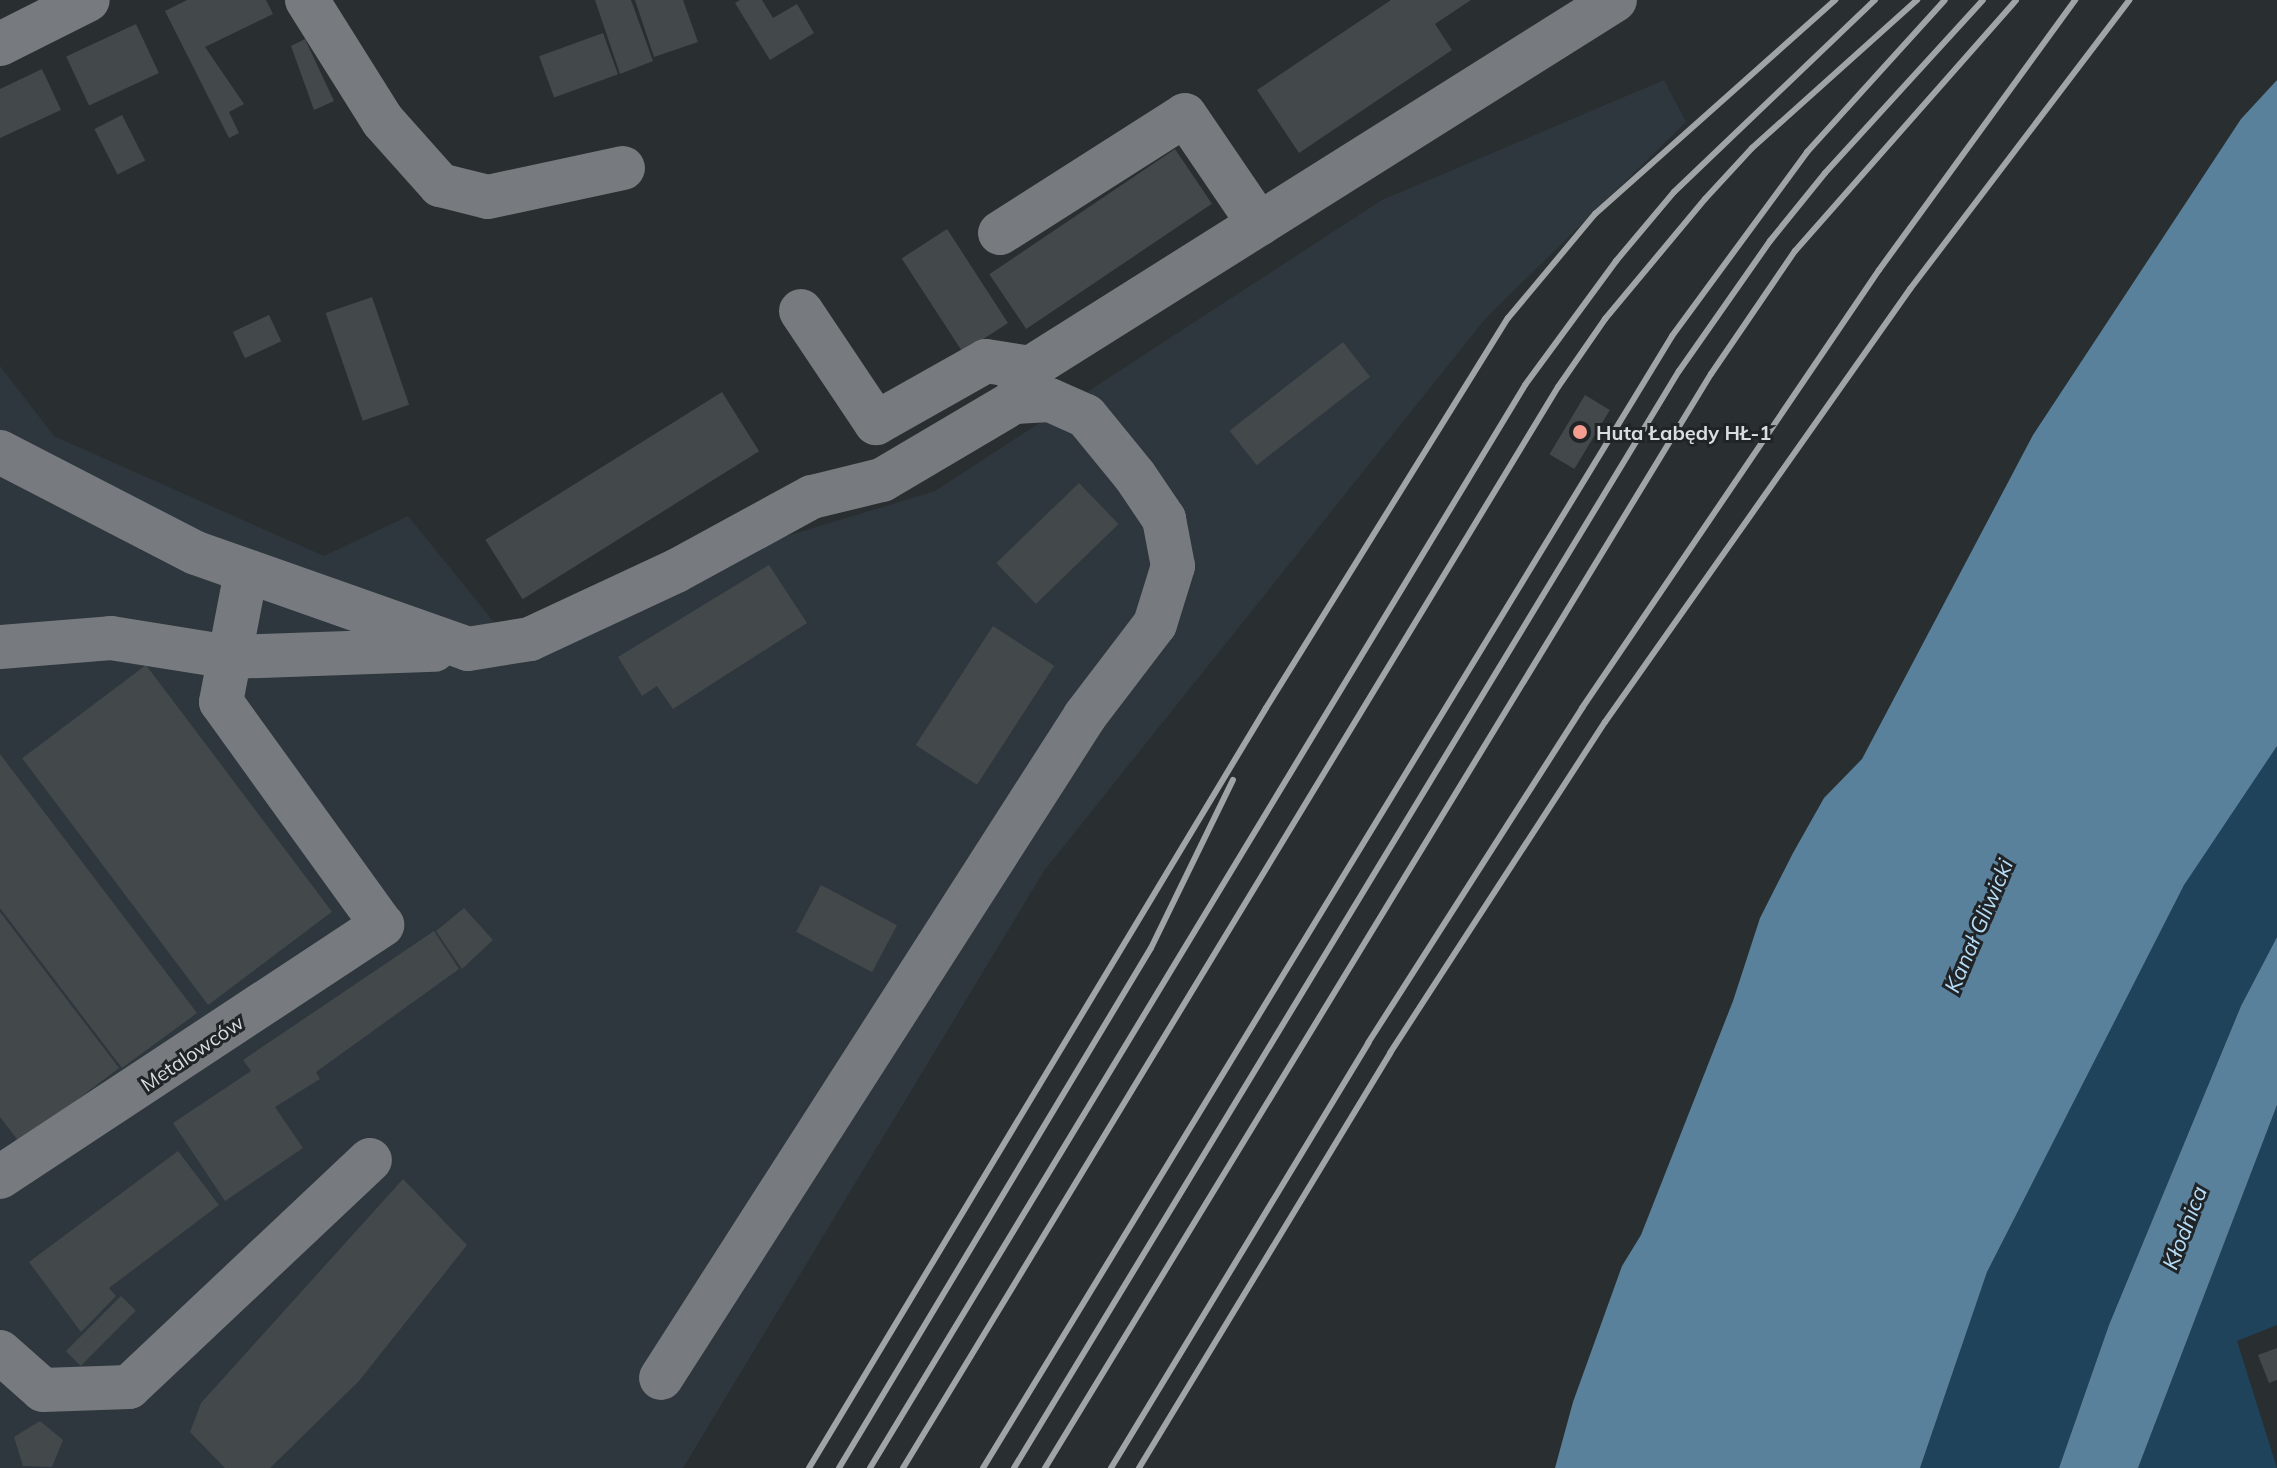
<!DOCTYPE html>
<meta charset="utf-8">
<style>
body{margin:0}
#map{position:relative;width:2277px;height:1468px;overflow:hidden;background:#292e30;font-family:Mulish,sans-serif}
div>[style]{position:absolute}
.built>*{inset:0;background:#2e373e}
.green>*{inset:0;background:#1e435a}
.water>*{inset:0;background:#5a819b}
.building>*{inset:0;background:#43484b;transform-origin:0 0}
.minor>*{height:44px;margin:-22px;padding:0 22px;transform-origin:22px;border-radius:22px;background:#777b7f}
.rail>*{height:6px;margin:-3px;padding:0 3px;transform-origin:3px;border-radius:3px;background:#a0a4a6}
.dots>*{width:22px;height:22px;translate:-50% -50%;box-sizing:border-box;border:4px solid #202427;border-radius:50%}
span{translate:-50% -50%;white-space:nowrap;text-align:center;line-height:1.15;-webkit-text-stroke:6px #202427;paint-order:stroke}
.poi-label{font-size:20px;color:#dadddf;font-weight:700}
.left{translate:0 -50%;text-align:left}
.street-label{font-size:20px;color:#dadddf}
.water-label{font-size:22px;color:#b6dcf6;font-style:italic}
</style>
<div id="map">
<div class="built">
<i style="clip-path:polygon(1664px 80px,1686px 122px,1486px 318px,1044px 871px,683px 1468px,0 1468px,0 366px,54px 436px,324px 556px,408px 516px,524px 659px,767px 542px,935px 491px,1382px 200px)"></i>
</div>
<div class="green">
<i style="clip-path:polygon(2277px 746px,2277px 937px,2241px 1006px,2109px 1325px,2059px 1468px,1920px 1468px,1987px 1272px,2184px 884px)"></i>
<i style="clip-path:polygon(2277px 1105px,2277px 1325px,2237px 1341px,2277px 1468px,2138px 1468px)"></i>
</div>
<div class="water">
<i style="clip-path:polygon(2277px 80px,2277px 746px,2184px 885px,1987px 1272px,1920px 1468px,1555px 1468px,1573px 1402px,1622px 1266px,1641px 1235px,1733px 1001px,1760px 918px,1793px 853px,1824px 798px,1862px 759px,2033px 435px,2241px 119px)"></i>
<i style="clip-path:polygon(2277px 937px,2277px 1105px,2138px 1468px,2059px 1468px,2109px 1325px,2241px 1006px)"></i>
</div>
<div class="building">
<i style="clip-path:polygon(187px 0,266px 0,273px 14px,205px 47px,244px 104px,229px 112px,239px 133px,229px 138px,165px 11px)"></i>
<i style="clip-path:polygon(595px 0,631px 0,653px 61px,620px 74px)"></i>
<i style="clip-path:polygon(635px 0,683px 0,698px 42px,654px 57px)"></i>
<i style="clip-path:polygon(740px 0,762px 0,773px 18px,797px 4px,814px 33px,770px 60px,735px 3px)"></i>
<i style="clip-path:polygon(1391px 0,1471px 0,1435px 24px,1452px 50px,1299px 153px,1257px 90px)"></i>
<i style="left:136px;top:24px;width:54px;height:77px;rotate:65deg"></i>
<i style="left:603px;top:33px;width:44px;height:68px;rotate:70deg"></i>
<i style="clip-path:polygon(305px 39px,334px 101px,314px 110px,291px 46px)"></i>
<i style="clip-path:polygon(42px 69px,61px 110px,0 138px,0 89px)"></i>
<i style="left:122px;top:115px;width:51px;height:31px;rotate:63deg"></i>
<i style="left:1175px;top:149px;width:66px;height:224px;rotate:56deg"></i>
<i style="left:947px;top:229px;width:112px;height:54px;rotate:57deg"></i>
<i style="left:372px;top:297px;width:114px;height:49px;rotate:71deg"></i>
<i style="left:269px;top:315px;width:29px;height:40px;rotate:65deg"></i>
<i style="left:1343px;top:342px;width:44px;height:144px;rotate:52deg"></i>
<i style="left:722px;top:392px;width:70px;height:279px;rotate:58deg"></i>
<i style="left:1585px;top:395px;width:29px;height:69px;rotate:31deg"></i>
<i style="left:1079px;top:483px;width:57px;height:115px;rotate:46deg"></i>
<i style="clip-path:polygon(769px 565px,807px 623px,673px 709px,657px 686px,642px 696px,618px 657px)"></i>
<i style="left:993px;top:626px;width:73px;height:142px;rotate:33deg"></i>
<i style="left:146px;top:665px;width:309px;height:155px;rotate:53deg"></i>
<i style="clip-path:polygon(0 754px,197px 1013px,122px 1068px,0 908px)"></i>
<i style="left:821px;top:885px;width:86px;height:53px;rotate:28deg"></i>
<i style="clip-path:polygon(464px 908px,493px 940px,462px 969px,436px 931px)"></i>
<i style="clip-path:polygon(0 912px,119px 1068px,20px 1143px,0 1117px)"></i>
<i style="clip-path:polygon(434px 931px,459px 969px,316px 1072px,320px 1079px,275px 1107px,303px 1148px,225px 1201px,173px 1123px,251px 1071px,243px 1060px)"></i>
<i style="clip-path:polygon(178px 1151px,219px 1205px,109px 1288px,116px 1296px,81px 1332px,29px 1262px)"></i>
<i style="clip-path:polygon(403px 1179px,467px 1245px,359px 1381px,270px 1468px,225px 1468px,190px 1432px,201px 1403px)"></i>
<i style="left:121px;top:1296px;width:21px;height:78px;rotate:45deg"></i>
<i style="clip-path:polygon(2277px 1348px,2277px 1380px,2269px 1383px,2258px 1355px)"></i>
<i style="clip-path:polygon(40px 1421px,63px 1440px,52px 1467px,23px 1466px,14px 1437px)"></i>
</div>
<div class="minor">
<i style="left:307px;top:0;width:143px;rotate:57.9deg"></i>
<i style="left:383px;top:121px;width:86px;rotate:48.3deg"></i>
<i style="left:440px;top:185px;width:49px;rotate:14deg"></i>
<i style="left:488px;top:197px;width:138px;rotate:-12.1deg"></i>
<i style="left:0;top:44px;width:98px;rotate:-26.6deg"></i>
<i style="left:1000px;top:233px;width:219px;rotate:-32.5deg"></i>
<i style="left:1185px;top:115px;width:132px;rotate:55.8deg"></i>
<i style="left:801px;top:311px;width:135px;rotate:56.2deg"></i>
<i style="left:876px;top:423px;width:126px;rotate:-29.4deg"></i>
<i style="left:986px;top:361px;width:45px;rotate:9deg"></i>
<i style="left:1014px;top:402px;width:38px;rotate:-65deg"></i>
<i style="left:1030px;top:368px;width:691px;rotate:-32.17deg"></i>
<i style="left:0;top:452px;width:220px;rotate:27.3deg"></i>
<i style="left:196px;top:553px;width:288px;rotate:19.4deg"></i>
<i style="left:468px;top:649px;width:63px;rotate:-9.2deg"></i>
<i style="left:530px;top:639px;width:161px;rotate:-25deg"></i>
<i style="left:676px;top:571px;width:155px;rotate:-28.6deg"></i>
<i style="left:812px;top:497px;width:72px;rotate:-13.7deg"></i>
<i style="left:882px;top:480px;width:153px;rotate:-30.6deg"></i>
<i style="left:1014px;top:402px;width:36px;rotate:-3deg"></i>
<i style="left:1050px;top:400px;width:39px;rotate:24deg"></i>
<i style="left:1086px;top:416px;width:77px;rotate:50.8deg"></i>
<i style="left:1135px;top:476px;width:52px;rotate:56deg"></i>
<i style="left:1164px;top:519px;width:48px;rotate:79.2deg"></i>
<i style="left:1173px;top:566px;width:61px;rotate:107.2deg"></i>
<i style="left:1155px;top:624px;width:116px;rotate:127.3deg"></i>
<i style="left:1085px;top:716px;width:786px;rotate:122.64deg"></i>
<i style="left:0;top:647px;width:111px;rotate:-4.6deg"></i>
<i style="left:111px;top:638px;width:121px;rotate:9.1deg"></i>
<i style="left:230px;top:657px;width:204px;rotate:-2deg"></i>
<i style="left:0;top:1177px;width:458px;rotate:-33.4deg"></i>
<i style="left:382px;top:925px;width:275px;rotate:-125.8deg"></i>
<i style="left:221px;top:702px;width:132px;rotate:-79.1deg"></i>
<i style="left:0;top:1352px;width:57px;rotate:41.5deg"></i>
<i style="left:43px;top:1390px;width:86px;rotate:-2deg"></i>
<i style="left:129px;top:1387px;width:331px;rotate:-43.3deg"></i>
</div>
<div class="rail">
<i style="left:809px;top:1468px;width:887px;rotate:-58.98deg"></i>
<i style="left:1266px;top:708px;width:459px;rotate:-58.2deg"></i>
<i style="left:1508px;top:318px;width:136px;rotate:-50.1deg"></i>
<i style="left:1595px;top:214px;width:322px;rotate:-41.7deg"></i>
<i style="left:839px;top:1468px;width:606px;rotate:-59.04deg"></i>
<i style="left:1151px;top:948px;width:187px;rotate:-64deg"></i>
<i style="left:870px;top:1468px;width:1266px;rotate:-58.83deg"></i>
<i style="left:1525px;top:385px;width:154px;rotate:-53.7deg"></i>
<i style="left:1616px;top:261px;width:90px;rotate:-50deg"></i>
<i style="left:1674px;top:192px;width:278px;rotate:-43.7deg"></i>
<i style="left:903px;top:1468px;width:1264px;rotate:-58.79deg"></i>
<i style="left:1558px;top:387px;width:83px;rotate:-55.3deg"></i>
<i style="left:1605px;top:319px;width:156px;rotate:-50.2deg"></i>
<i style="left:1705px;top:199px;width:69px;rotate:-47.3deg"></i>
<i style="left:1752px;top:148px;width:222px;rotate:-41.9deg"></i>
<i style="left:983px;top:1468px;width:1325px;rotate:-58.67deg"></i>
<i style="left:1672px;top:336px;width:228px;rotate:-53.7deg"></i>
<i style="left:1807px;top:152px;width:205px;rotate:-47.8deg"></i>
<i style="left:1014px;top:1468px;width:1283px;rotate:-58.78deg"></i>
<i style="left:1679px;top:371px;width:159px;rotate:-55deg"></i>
<i style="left:1770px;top:241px;width:87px;rotate:-51deg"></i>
<i style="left:1825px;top:173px;width:234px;rotate:-47.6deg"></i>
<i style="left:1045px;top:1468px;width:1281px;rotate:-58.67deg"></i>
<i style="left:1711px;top:374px;width:149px;rotate:-55.7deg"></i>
<i style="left:1795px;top:251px;width:334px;rotate:-48.6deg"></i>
<i style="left:1111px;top:1468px;width:497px;rotate:-58.8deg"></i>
<i style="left:1368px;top:1043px;width:398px;rotate:-57.4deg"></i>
<i style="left:1582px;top:708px;width:529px;rotate:-55.86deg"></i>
<i style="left:1879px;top:270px;width:334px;rotate:-54deg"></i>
<i style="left:1139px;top:1468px;width:485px;rotate:-58.8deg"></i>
<i style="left:1390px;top:1053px;width:395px;rotate:-57deg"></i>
<i style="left:1605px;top:722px;width:530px;rotate:-54.84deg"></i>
<i style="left:1910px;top:289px;width:363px;rotate:-52.8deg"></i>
</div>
<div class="dots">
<i style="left:1580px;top:432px;background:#f59c90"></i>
</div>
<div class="poi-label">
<span class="left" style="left:1596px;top:432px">Huta Łabędy HŁ-1</span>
</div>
<div class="street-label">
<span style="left:192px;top:1053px;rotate:-34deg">Metalowców</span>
</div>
<div class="water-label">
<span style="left:1979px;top:926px;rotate:-67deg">Kanał Gliwicki</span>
<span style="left:2185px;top:1228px;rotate:-69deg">Kłodnica</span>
</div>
</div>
